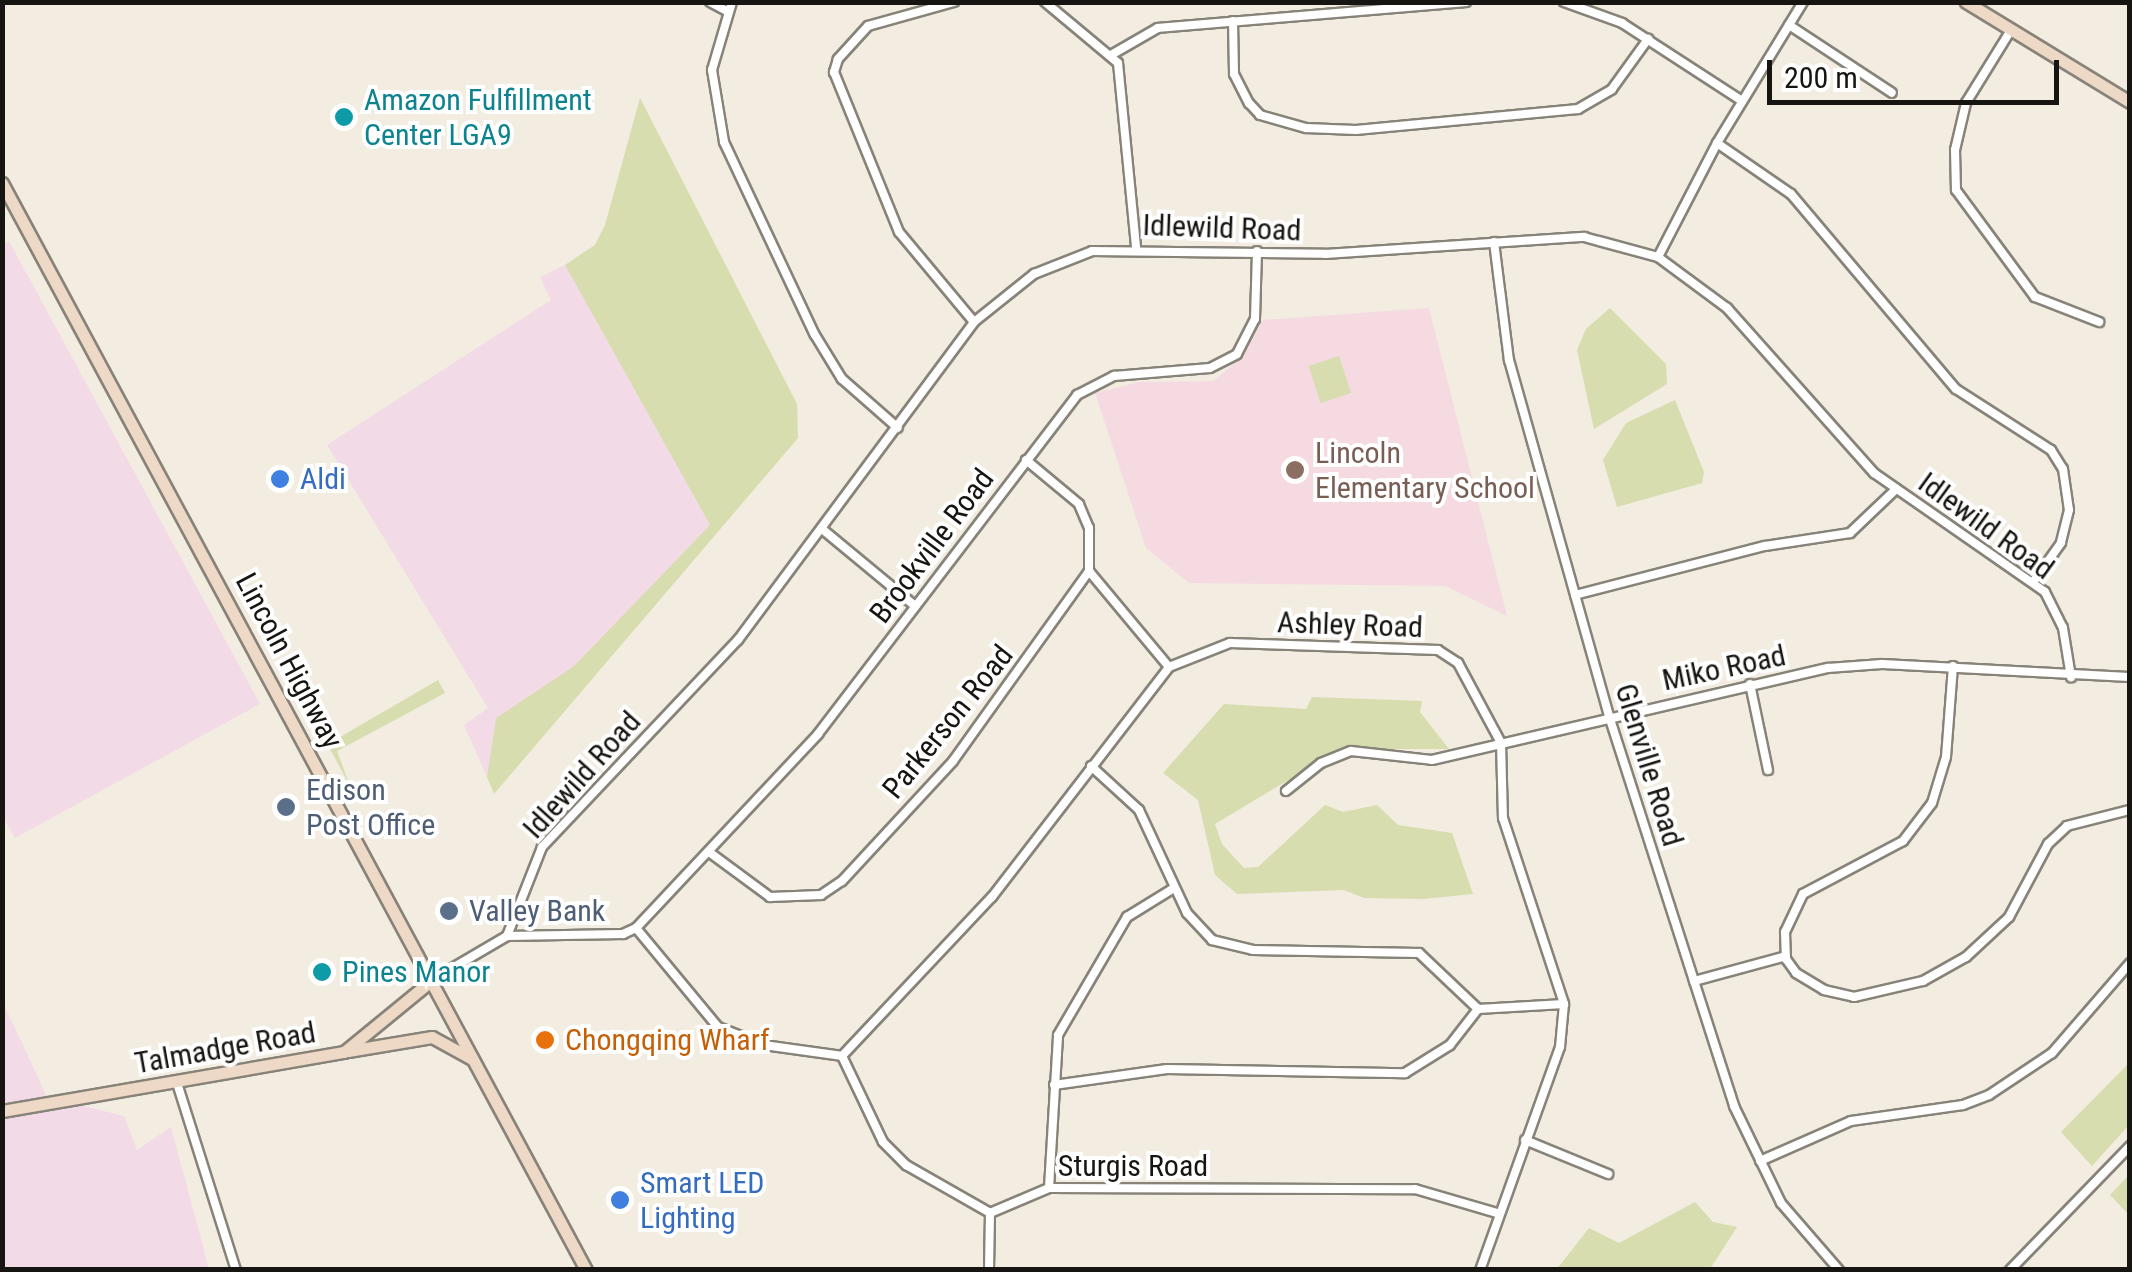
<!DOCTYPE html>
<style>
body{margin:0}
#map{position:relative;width:2132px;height:1272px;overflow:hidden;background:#f2ece1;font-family:"Roboto Condensed",sans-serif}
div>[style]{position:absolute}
.industrial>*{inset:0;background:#f2dbe7}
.education>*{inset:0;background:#f5dbe1}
.green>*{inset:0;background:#d7ddae;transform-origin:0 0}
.roads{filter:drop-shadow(2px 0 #888379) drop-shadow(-2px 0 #888379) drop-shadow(0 2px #888379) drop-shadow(0 -2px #888379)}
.street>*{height:8px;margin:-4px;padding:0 4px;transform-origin:4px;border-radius:4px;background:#fff}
.secondary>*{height:11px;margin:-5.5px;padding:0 5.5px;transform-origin:5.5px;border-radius:5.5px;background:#eed9c6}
.dots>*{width:28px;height:28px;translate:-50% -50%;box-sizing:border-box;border:5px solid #fff;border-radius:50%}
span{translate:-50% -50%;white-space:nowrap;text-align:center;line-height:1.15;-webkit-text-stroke:8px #fff;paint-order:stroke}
.culture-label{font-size:30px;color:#0d838f}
.left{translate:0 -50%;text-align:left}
.street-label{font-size:30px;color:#171511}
.education-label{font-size:30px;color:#785e54}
.shop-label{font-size:30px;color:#366cbe}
.service-label{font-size:30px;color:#4e5e75}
.food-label{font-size:30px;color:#c56008}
.frame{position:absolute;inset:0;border:5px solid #171511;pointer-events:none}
.scale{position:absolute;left:1767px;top:60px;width:292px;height:45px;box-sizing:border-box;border:5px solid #171511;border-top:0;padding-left:12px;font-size:30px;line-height:35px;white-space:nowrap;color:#171511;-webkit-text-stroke:8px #fff;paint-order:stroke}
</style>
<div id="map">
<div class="industrial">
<i style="clip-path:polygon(9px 241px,260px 704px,15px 838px,2px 815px,2px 245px)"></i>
<i style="clip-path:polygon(565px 265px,710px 525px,574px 666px,496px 718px,487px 777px,464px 725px,488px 708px,327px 445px,551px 300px,540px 277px)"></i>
<i style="clip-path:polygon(2px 1000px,47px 1097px,124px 1116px,137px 1150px,171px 1127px,209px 1269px,3px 1269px)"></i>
</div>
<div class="education">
<i style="clip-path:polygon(1429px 308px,1507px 616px,1445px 586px,1189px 583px,1146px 548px,1095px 393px,1139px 382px,1214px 381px,1245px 354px,1262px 320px)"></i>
</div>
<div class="green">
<i style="clip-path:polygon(640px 98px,797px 404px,798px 438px,494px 794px,487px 777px,496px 718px,574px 666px,710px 525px,565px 265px,595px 245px,605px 225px)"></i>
<i style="clip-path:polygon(1610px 308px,1666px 364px,1667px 384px,1594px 429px,1577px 350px,1586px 329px)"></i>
<i style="left:1339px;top:356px;width:39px;height:32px;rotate:72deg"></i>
<i style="clip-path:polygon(1675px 400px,1704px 472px,1702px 483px,1617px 507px,1603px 460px,1626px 423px)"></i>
<i style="clip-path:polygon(438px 680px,445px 693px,337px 751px,350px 786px,330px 749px,335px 740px)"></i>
<i style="clip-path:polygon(1312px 697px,1422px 701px,1420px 712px,1449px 749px,1340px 749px,1215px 824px,1222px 844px,1244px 868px,1258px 867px,1325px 805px,1343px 812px,1377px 805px,1398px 825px,1452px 833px,1473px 894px,1423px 899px,1364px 898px,1344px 890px,1237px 894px,1215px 875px,1198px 800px,1163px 773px,1224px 704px,1306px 709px)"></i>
<i style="clip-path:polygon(2129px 1063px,2129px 1125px,2092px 1166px,2061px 1132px)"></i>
<i style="clip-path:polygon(2129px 1175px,2129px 1215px,2110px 1195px)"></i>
<i style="clip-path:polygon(1695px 1202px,1713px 1222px,1737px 1227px,1710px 1269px,1557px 1269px,1589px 1228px,1619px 1243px)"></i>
</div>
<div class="roads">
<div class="street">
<i style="left:710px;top:2px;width:19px;rotate:28deg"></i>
<i style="left:732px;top:2px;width:71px;rotate:106.4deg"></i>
<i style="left:712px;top:70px;width:73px;rotate:80.5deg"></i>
<i style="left:724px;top:142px;width:213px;rotate:64.8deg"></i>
<i style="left:815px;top:335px;width:52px;rotate:58.5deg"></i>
<i style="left:842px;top:379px;width:74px;rotate:41.2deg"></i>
<i style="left:954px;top:2px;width:89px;rotate:164.4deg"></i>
<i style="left:868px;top:26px;width:45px;rotate:132.3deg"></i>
<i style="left:838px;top:59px;width:14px;rotate:107deg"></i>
<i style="left:834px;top:72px;width:173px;rotate:67.9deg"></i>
<i style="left:899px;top:232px;width:117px;rotate:50.2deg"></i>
<i style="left:1045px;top:2px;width:95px;rotate:39.9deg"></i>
<i style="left:1118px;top:63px;width:185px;rotate:84.4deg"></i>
<i style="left:1564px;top:2px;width:62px;rotate:19.9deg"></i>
<i style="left:1622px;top:23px;width:143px;rotate:33deg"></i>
<i style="left:1233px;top:21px;width:53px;rotate:88.9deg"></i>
<i style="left:1234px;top:74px;width:33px;rotate:63deg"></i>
<i style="left:1249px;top:103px;width:16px;rotate:47deg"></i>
<i style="left:1260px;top:115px;width:48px;rotate:15.8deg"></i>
<i style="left:1306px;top:128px;width:50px;rotate:2.3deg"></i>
<i style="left:1356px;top:130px;width:223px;rotate:-5.4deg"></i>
<i style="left:1578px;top:109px;width:39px;rotate:-30deg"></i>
<i style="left:1612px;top:89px;width:62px;rotate:-54.2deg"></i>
<i style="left:1789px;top:25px;width:123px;rotate:33.4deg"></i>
<i style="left:2011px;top:30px;width:86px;rotate:121.7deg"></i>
<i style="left:1966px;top:103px;width:48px;rotate:103.2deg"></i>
<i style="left:1955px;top:150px;width:40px;rotate:88.6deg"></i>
<i style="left:1956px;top:190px;width:133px;rotate:53.6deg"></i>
<i style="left:2035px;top:297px;width:69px;rotate:21.3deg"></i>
<i style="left:1111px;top:55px;width:54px;rotate:-29.9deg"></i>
<i style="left:1158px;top:28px;width:309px;rotate:-4.8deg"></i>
<i style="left:1717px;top:143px;width:90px;rotate:34.6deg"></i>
<i style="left:1791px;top:194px;width:255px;rotate:49.8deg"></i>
<i style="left:1956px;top:389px;width:113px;rotate:32.7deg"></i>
<i style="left:2051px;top:450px;width:22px;rotate:58deg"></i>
<i style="left:2063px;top:469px;width:41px;rotate:81.7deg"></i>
<i style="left:2069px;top:510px;width:34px;rotate:104deg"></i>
<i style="left:2061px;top:543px;width:48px;rotate:125.7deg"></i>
<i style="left:1494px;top:242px;width:119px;rotate:82.8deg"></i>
<i style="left:1509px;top:360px;width:370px;rotate:74.3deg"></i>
<i style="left:1609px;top:716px;width:410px;rotate:72.2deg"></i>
<i style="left:1734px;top:1106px;width:108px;rotate:64.1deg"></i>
<i style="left:1781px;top:1203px;width:89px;rotate:49.1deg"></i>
<i style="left:1658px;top:257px;width:128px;rotate:-62.6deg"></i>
<i style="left:1717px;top:143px;width:165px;rotate:-58.6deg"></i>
<i style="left:822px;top:529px;width:119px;rotate:39.6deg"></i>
<i style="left:1089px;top:571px;width:125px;rotate:50.2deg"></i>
<i style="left:1575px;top:595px;width:196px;rotate:-14.5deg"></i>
<i style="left:1765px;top:546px;width:86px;rotate:-8.7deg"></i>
<i style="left:1850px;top:533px;width:64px;rotate:-43.7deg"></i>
<i style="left:1953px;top:666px;width:91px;rotate:94.4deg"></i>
<i style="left:1946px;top:757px;width:48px;rotate:106.9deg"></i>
<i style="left:1932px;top:803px;width:48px;rotate:127.3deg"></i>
<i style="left:1903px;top:841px;width:113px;rotate:152.1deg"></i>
<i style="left:1803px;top:894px;width:42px;rotate:115.3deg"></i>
<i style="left:1785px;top:932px;width:27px;rotate:88deg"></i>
<i style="left:1786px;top:959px;width:17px;rotate:54deg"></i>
<i style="left:1796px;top:973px;width:33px;rotate:31deg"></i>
<i style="left:1824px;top:990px;width:31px;rotate:13deg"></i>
<i style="left:1854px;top:997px;width:71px;rotate:-13.1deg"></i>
<i style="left:1923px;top:981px;width:49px;rotate:-29.2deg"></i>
<i style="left:1966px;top:957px;width:59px;rotate:-42.9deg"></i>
<i style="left:2009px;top:917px;width:83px;rotate:-61.9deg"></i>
<i style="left:2048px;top:844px;width:26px;rotate:-43deg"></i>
<i style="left:2067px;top:826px;width:65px;rotate:-14.3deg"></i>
<i style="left:1750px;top:684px;width:88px;rotate:78.2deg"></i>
<i style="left:1091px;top:766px;width:65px;rotate:42.5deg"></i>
<i style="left:1139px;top:810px;width:114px;rotate:65deg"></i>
<i style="left:1187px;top:913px;width:37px;rotate:47deg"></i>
<i style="left:1212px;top:940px;width:42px;rotate:13.7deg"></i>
<i style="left:1253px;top:950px;width:166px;rotate:1deg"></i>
<i style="left:1419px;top:953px;width:81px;rotate:43.5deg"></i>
<i style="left:1286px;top:791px;width:45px;rotate:-38.7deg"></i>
<i style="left:1321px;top:763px;width:32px;rotate:-22deg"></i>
<i style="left:1351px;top:751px;width:81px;rotate:6.3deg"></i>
<i style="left:1432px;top:760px;width:407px;rotate:-13.1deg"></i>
<i style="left:1828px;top:668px;width:54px;rotate:-4.2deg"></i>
<i style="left:1882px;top:664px;width:248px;rotate:3deg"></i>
<i style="left:709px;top:852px;width:76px;rotate:36.4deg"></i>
<i style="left:770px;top:897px;width:51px;rotate:-2.2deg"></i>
<i style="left:821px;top:895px;width:25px;rotate:-34deg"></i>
<i style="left:842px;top:881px;width:163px;rotate:-47.2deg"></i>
<i style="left:953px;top:761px;width:234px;rotate:-54.4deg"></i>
<i style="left:1089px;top:571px;width:43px;rotate:-90deg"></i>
<i style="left:1089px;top:528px;width:26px;rotate:-113deg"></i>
<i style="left:1079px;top:504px;width:69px;rotate:-140.3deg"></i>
<i style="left:636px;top:928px;width:129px;rotate:50.4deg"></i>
<i style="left:718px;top:1027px;width:49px;rotate:21.4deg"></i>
<i style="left:764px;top:1045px;width:79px;rotate:8deg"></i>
<i style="left:507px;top:936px;width:96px;rotate:-68.5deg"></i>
<i style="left:542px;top:847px;width:285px;rotate:-46.6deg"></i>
<i style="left:738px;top:640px;width:396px;rotate:-53.4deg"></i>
<i style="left:974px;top:322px;width:77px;rotate:-38.7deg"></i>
<i style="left:1034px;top:274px;width:62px;rotate:-21.6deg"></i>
<i style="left:1092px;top:251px;width:233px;rotate:0.7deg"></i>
<i style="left:1325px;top:254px;width:260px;rotate:-3.8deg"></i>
<i style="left:1584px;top:237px;width:77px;rotate:15.1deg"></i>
<i style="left:1658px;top:257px;width:86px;rotate:36.5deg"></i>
<i style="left:1727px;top:308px;width:221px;rotate:48.3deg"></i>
<i style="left:1874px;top:473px;width:208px;rotate:34.8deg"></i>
<i style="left:2045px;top:592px;width:40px;rotate:63.4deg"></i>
<i style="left:2063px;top:628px;width:50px;rotate:80.7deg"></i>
<i style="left:432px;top:980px;width:87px;rotate:-30.4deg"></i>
<i style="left:507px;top:936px;width:116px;rotate:-1deg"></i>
<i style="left:623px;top:934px;width:14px;rotate:-25deg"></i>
<i style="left:636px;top:928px;width:266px;rotate:-46.8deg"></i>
<i style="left:818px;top:734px;width:427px;rotate:-52.6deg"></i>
<i style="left:1077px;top:395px;width:42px;rotate:-27.2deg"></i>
<i style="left:1114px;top:376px;width:96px;rotate:-4.8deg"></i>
<i style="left:1210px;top:368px;width:30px;rotate:-27deg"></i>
<i style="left:1237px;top:354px;width:39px;rotate:-63deg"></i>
<i style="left:1255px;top:319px;width:68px;rotate:-88.3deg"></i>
<i style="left:1694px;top:981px;width:95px;rotate:-15.2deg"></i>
<i style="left:1478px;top:1009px;width:86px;rotate:-3.3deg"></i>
<i style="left:842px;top:1056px;width:219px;rotate:-46.7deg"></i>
<i style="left:992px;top:897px;width:290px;rotate:-52.4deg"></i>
<i style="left:1169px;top:667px;width:66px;rotate:-21.5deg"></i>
<i style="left:1230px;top:643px;width:208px;rotate:1.9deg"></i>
<i style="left:1438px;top:650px;width:24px;rotate:33deg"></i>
<i style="left:1458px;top:663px;width:91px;rotate:61.7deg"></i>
<i style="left:1501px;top:743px;width:75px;rotate:88.5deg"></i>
<i style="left:1503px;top:818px;width:196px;rotate:71.8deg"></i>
<i style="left:1564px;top:1004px;width:43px;rotate:95.3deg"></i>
<i style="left:1560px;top:1047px;width:237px;rotate:109.7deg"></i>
<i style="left:842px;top:1056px;width:95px;rotate:64.5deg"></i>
<i style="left:883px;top:1142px;width:33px;rotate:45deg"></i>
<i style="left:906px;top:1165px;width:97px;rotate:29.7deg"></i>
<i style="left:177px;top:1083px;width:196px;rotate:72.5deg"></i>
<i style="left:1054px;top:1085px;width:114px;rotate:-8.1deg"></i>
<i style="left:1167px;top:1069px;width:238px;rotate:1deg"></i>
<i style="left:1405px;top:1073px;width:53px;rotate:-31.9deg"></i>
<i style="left:1450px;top:1045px;width:46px;rotate:-52.1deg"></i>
<i style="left:1525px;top:1140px;width:90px;rotate:22.3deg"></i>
<i style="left:1760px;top:1161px;width:99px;rotate:-23.7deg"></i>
<i style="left:1851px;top:1121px;width:113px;rotate:-8.1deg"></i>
<i style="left:1963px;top:1105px;width:28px;rotate:-21deg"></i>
<i style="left:1989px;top:1095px;width:76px;rotate:-33.7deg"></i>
<i style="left:2052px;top:1053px;width:119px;rotate:-49.1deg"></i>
<i style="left:1049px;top:1188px;width:153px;rotate:-86.6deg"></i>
<i style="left:1058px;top:1035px;width:137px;rotate:-59.7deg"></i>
<i style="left:1127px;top:917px;width:55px;rotate:-31.7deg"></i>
<i style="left:990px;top:1213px;width:64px;rotate:-23deg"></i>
<i style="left:1049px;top:1188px;width:366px;rotate:0.2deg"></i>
<i style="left:1415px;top:1189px;width:85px;rotate:16.3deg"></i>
<i style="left:989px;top:1270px;width:57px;rotate:-89deg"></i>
<i style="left:2010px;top:1270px;width:173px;rotate:-45.9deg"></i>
</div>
<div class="secondary">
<i style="left:1966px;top:2px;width:192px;rotate:31.4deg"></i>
<i style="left:2px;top:183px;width:1234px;rotate:61.75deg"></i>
<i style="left:348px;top:1051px;width:85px;rotate:-9.5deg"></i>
<i style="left:432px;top:1037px;width:46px;rotate:28.8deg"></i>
<i style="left:2px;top:1111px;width:347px;rotate:-9.8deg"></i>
<i style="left:344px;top:1052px;width:114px;rotate:-39.3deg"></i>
</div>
</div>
<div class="dots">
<i style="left:344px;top:117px;background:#0f9aa8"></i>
<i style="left:1295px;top:470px;background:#8d6e63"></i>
<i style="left:280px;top:479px;background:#3f7fe0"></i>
<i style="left:286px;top:807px;background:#5c6f8a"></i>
<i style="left:449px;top:911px;background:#5c6f8a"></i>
<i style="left:322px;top:972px;background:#0f9aa8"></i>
<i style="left:545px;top:1040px;background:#e8710a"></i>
<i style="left:620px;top:1200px;background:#3f7fe0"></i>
</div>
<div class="culture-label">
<span class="left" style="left:364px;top:117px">Amazon Fulfillment<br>Center LGA9</span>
<span class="left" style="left:342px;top:972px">Pines Manor</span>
</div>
<div class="street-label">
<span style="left:1222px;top:228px;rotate:2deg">Idlewild Road</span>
<span style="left:1986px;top:526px;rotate:36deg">Idlewild Road</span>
<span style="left:932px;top:546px;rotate:-53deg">Brookville Road</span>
<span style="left:1350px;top:625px;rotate:2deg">Ashley Road</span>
<span style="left:289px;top:661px;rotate:62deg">Lincoln Highway</span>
<span style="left:1724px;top:668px;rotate:-12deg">Miko Road</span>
<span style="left:948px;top:722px;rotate:-51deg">Parkerson Road</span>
<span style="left:1649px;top:765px;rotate:73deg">Glenville Road</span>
<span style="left:582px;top:775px;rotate:-48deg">Idlewild Road</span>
<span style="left:225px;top:1048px;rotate:-10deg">Talmadge Road</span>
<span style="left:1133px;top:1166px">Sturgis Road</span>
</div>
<div class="education-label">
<span class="left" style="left:1315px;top:470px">Lincoln<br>Elementary School</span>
</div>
<div class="shop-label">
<span class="left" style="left:300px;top:479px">Aldi</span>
<span class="left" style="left:640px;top:1200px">Smart LED<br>Lighting</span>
</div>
<div class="service-label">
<span class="left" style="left:306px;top:807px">Edison<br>Post Office</span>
<span class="left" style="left:469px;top:911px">Valley Bank</span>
</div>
<div class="food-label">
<span class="left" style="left:565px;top:1040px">Chongqing Wharf</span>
</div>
<div class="frame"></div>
<div class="scale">200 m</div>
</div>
